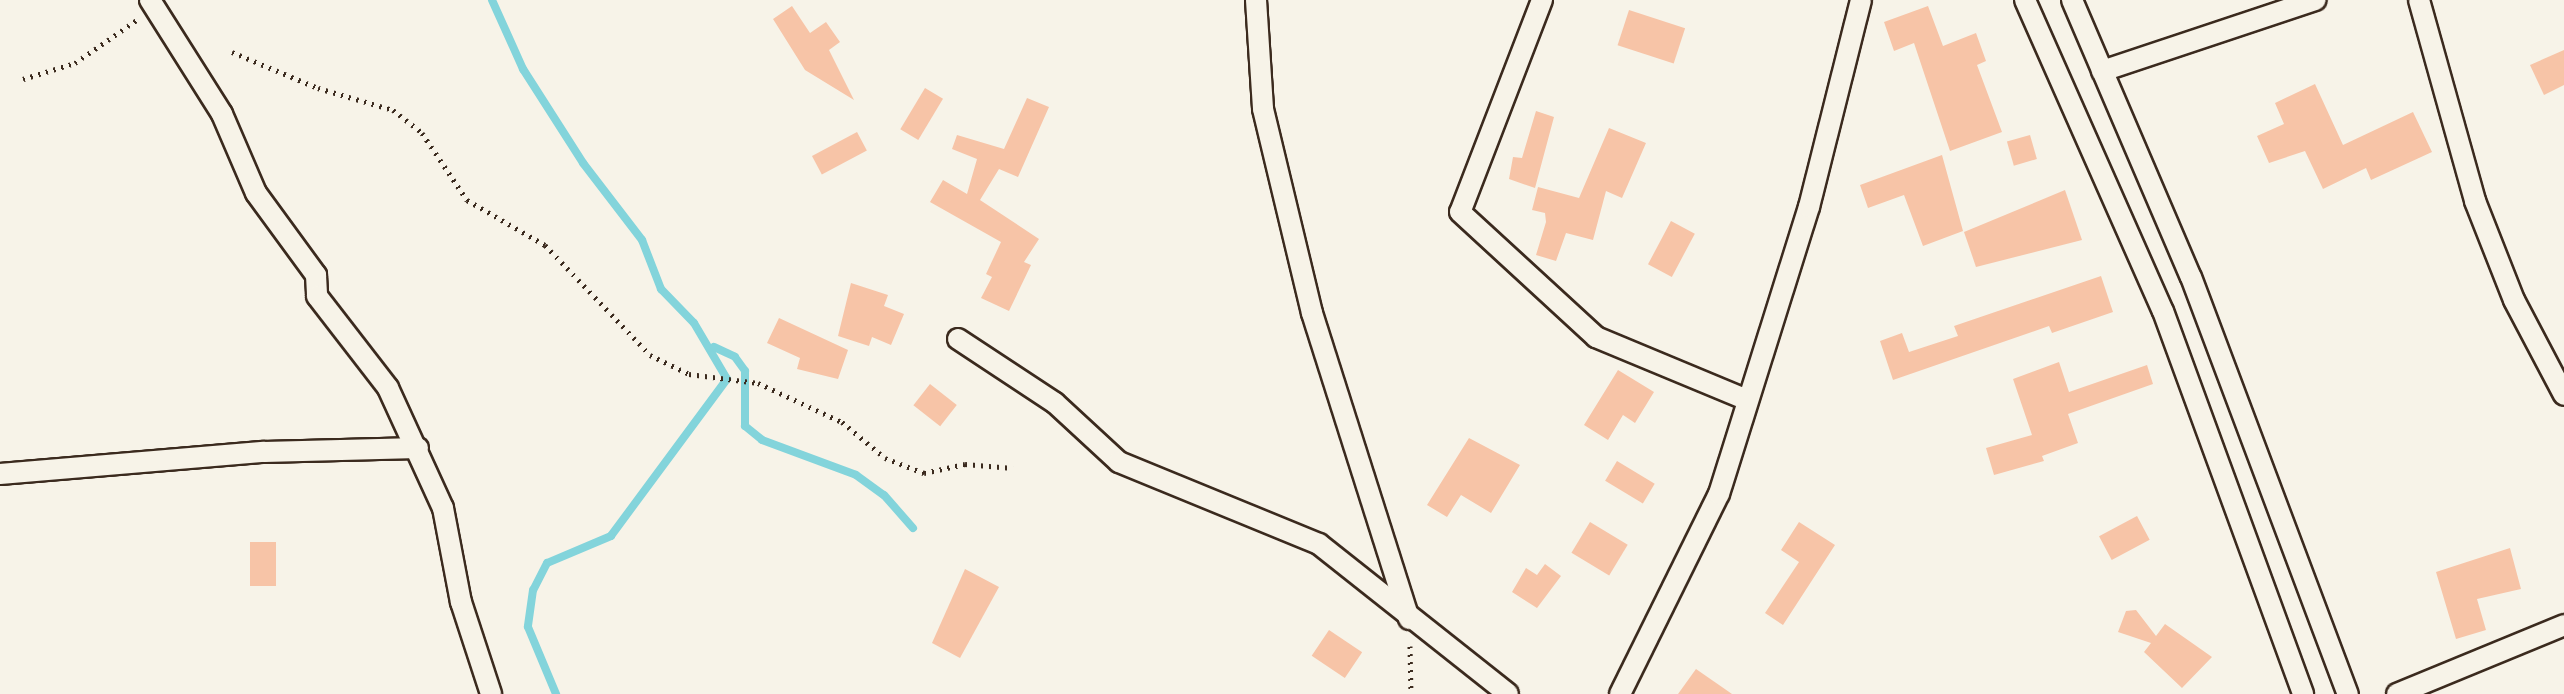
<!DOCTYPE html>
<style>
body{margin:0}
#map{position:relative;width:2564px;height:694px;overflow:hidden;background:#f7f3e8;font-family:"Comic Neue",sans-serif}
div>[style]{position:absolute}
.stream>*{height:8px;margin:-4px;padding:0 4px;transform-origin:4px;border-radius:4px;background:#83d4db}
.building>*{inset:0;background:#f7c4a7;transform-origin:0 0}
.path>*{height:5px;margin-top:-2.5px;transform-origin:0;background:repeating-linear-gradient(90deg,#3b2a1e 0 2px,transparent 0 8px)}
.roads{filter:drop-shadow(2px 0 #3b2a1e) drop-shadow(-2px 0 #3b2a1e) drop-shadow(0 2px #3b2a1e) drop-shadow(0 -2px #3b2a1e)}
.minor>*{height:20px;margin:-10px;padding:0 10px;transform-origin:10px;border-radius:10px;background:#f7f3e8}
span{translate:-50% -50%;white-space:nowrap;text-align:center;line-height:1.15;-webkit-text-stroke:6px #f7f3e8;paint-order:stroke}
</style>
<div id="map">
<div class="stream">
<i style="left:492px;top:0;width:76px;rotate:65.8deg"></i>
<i style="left:523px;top:69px;width:112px;rotate:57.4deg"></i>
<i style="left:583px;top:163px;width:97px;rotate:52.5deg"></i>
<i style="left:642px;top:240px;width:53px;rotate:68.8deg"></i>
<i style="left:661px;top:289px;width:47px;rotate:45.9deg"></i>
<i style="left:694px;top:323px;width:65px;rotate:59.5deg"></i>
<i style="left:727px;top:379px;width:195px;rotate:126.5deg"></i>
<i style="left:611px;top:536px;width:69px;rotate:157.1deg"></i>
<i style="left:547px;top:563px;width:30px;rotate:117deg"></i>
<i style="left:533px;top:590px;width:37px;rotate:98deg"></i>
<i style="left:528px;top:627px;width:73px;rotate:67.3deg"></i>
<i style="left:714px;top:347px;width:23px;rotate:25deg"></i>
<i style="left:735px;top:357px;width:17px;rotate:54deg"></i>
<i style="left:745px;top:371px;width:55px;rotate:90deg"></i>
<i style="left:745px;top:426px;width:22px;rotate:39deg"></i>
<i style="left:762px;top:440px;width:100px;rotate:20.4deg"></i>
<i style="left:856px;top:475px;width:34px;rotate:36deg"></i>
<i style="left:884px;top:495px;width:44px;rotate:48.7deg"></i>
</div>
<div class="building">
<i style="clip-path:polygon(792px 6px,810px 33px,826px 22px,840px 42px,829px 50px,854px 100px,805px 70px,773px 19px)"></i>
<i style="clip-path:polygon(1928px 6px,1943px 46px,1976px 33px,1986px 61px,1977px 65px,2002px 132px,1950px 151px,1914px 43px,1894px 51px,1884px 22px)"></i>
<i style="left:1629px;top:10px;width:59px;height:37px;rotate:18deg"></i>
<i style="clip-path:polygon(2564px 50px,2564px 85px,2544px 95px,2530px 65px)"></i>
<i style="clip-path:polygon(2315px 84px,2343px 145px,2413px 112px,2432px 152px,2371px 180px,2366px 168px,2323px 189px,2305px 151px,2269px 163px,2257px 136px,2284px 124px,2275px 103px)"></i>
<i style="left:925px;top:88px;width:21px;height:48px;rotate:31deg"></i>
<i style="clip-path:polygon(1027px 98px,1049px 107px,1018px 177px,999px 169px,980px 200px,1039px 239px,1024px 262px,1031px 265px,1009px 311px,981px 298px,992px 277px,986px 274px,1001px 242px,930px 202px,943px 180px,967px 194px,977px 159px,952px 149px,957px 135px,1004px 149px)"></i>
<i style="clip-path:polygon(1536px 111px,1554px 117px,1535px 188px,1509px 179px,1513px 157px,1522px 158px)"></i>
<i style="clip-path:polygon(1609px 128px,1646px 143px,1622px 198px,1606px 191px,1593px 240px,1566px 233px,1556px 261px,1536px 255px,1546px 222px,1545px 213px,1532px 210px,1538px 187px,1579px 198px)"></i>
<i style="left:857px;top:132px;width:21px;height:51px;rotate:62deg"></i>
<i style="left:2030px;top:135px;width:25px;height:24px;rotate:74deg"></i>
<i style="clip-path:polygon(1942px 155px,1963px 231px,1923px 246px,1904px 195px,1868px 208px,1860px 185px)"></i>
<i style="clip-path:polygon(2065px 190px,2082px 240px,1976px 267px,1964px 232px)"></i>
<i style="left:1671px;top:221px;width:27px;height:49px;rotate:28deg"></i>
<i style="clip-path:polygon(2101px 276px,2113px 312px,2052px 333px,2049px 326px,1893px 380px,1880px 341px,1902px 333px,1909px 352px,1958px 336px,1954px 326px)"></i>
<i style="clip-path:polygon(851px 283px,888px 295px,884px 306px,904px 314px,891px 345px,872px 337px,869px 346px,838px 336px)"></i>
<i style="clip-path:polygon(779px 318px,848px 350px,838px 379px,797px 369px,800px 358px,767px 343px)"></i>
<i style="clip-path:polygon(2059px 362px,2069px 392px,2147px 365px,2153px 384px,2068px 414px,2078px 443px,2042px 456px,2044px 461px,1994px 475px,1986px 448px,2032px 435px,2013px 379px)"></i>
<i style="clip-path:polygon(1618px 370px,1654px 392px,1635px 423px,1623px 415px,1608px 440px,1584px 425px)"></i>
<i style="left:930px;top:384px;width:34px;height:27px;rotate:38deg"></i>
<i style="clip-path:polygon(1469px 438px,1520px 465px,1491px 513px,1461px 495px,1447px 517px,1427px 505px)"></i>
<i style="left:1617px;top:461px;width:44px;height:23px;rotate:31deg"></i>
<i style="left:2137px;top:516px;width:27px;height:43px;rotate:62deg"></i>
<i style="left:1590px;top:522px;width:44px;height:36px;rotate:31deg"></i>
<i style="clip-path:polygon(1799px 522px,1835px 545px,1783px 625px,1765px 613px,1799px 562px,1781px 550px)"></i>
<i style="left:250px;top:542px;width:26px;height:44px"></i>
<i style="clip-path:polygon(2510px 548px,2521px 589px,2477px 599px,2486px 630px,2456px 639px,2436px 572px)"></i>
<i style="clip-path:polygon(1545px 564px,1561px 576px,1537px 608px,1512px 592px,1526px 568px,1537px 575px)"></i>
<i style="clip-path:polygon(965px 569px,999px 587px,960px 658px,932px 643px)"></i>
<i style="clip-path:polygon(2136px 610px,2156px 636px,2165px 624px,2212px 657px,2182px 688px,2144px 652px,2151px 643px,2118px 632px,2126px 611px)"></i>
<i style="left:1329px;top:630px;width:40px;height:31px;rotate:34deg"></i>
<i style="clip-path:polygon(1696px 669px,1732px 694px,1678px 694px)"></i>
</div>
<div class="path">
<i style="left:232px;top:52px;width:93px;rotate:22.7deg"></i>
<i style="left:318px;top:88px;width:78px;rotate:16.3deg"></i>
<i style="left:393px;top:110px;width:37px;rotate:38deg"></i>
<i style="left:422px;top:133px;width:81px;rotate:56.1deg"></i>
<i style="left:467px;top:200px;width:90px;rotate:30deg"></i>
<i style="left:545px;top:245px;width:152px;rotate:46.3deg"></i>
<i style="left:650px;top:355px;width:43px;rotate:26deg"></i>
<i style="left:689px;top:374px;width:70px;rotate:7.4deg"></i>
<i style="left:758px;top:383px;width:93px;rotate:24.9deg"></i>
<i style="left:842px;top:422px;width:56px;rotate:39.9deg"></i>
<i style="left:885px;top:458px;width:42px;rotate:21deg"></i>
<i style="left:924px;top:473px;width:42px;rotate:-12.4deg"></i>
<i style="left:965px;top:464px;width:48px;rotate:4.8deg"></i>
<i style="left:23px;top:79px;width:54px;rotate:-17.1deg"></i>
<i style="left:75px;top:63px;width:77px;rotate:-34.9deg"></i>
<i style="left:1410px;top:646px;width:48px;rotate:88.8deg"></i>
</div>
<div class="roads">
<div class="minor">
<i style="left:150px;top:0;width:135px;rotate:57.7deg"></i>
<i style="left:222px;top:114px;width:86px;rotate:66.7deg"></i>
<i style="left:256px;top:193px;width:102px;rotate:53.8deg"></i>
<i style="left:316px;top:275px;width:21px;rotate:87deg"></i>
<i style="left:317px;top:296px;width:116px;rotate:52.3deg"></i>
<i style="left:388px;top:388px;width:132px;rotate:65.4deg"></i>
<i style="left:443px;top:508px;width:96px;rotate:79.2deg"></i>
<i style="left:461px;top:602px;width:97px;rotate:71.9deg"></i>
<i style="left:1256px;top:0;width:109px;rotate:86.3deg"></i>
<i style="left:1263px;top:109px;width:210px;rotate:76.5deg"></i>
<i style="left:1312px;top:313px;width:321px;rotate:72.4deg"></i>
<i style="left:1542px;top:0;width:227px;rotate:111.1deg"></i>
<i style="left:1460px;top:212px;width:185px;rotate:42.6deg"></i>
<i style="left:1596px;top:337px;width:164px;rotate:22.6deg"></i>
<i style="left:2025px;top:0;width:340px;rotate:66.1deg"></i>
<i style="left:2163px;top:311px;width:408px;rotate:69.9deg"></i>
<i style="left:2072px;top:0;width:301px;rotate:66.8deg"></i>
<i style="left:2191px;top:277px;width:446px;rotate:69.4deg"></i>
<i style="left:2419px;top:0;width:209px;rotate:74.4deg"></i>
<i style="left:2475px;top:201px;width:106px;rotate:68.5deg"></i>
<i style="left:2514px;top:300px;width:107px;rotate:62.2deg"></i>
<i style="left:2102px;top:71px;width:225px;rotate:-18.4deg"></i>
<i style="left:958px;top:339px;width:116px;rotate:33.4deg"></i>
<i style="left:1055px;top:403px;width:87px;rotate:42.7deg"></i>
<i style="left:1119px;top:462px;width:216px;rotate:22.3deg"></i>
<i style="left:1319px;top:544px;width:241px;rotate:38.4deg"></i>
<i style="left:0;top:474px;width:265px;rotate:-4.8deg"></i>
<i style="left:264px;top:452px;width:154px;rotate:-1.5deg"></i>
<i style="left:1620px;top:694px;width:223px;rotate:-63.7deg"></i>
<i style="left:1719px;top:494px;width:301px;rotate:-72.6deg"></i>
<i style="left:1809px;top:207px;width:213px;rotate:-75.9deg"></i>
<i style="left:2397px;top:694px;width:181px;rotate:-22.4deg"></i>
</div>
</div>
</div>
